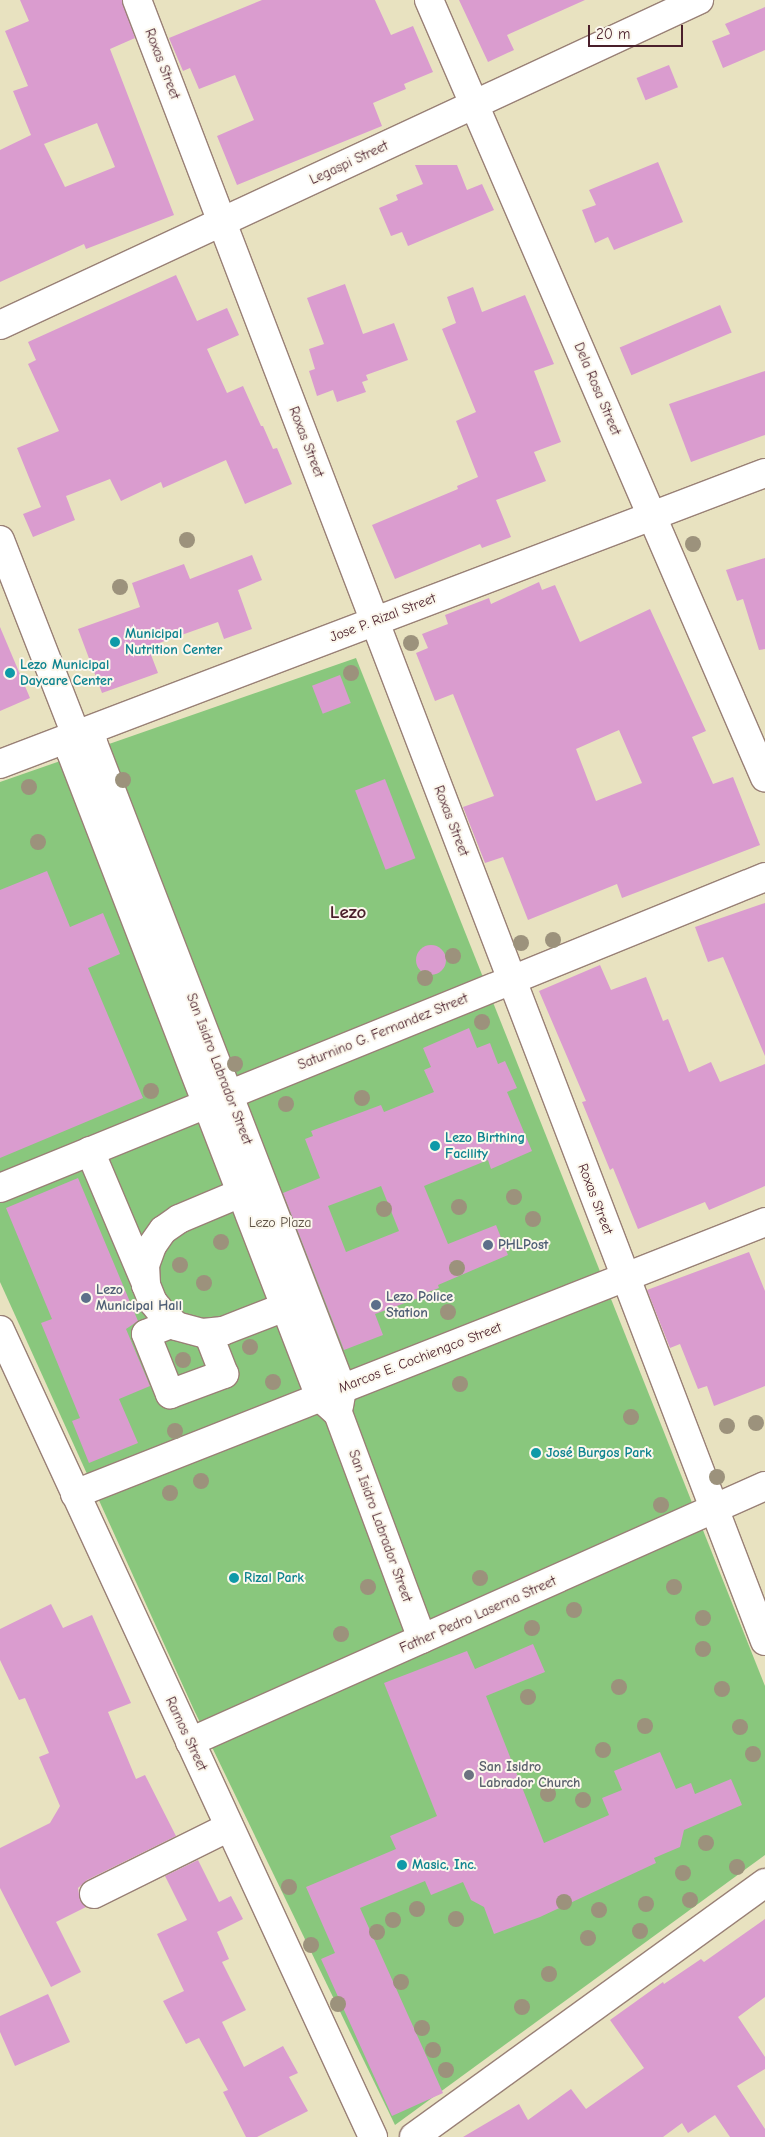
<!DOCTYPE html>
<meta charset="utf-8">
<style>
body{margin:0}
#map{position:relative;width:765px;height:2137px;overflow:hidden;background:#e8e2c0;font-family:"Comic Neue",sans-serif}
div>[style]{position:absolute}
.green>*{inset:0;background:#89c77d}
.building>*{inset:0;background:#da9ccf;transform-origin:0 0}
.round{border-radius:50%}
.roads{filter:drop-shadow(1px 0 #998076) drop-shadow(-1px 0 #998076) drop-shadow(0 1px #998076) drop-shadow(0 -1px #998076)}
.minor>*{height:28px;margin:-14px;padding:0 14px;transform-origin:14px;border-radius:14px;background:#fff}
.trees>*{width:16px;height:16px;margin:-8px;border-radius:50%;background:#9c927c}
.dots>*{width:14px;height:14px;translate:-50% -50%;box-sizing:border-box;border:2px solid #fbf7ec;border-radius:50%}
span{translate:-50% -50%;white-space:nowrap;text-align:center;line-height:1.15;-webkit-text-stroke:4px #fbf7ec;paint-order:stroke}
.street-label{font-size:14px;color:#4a1f2b}
.culture-label{font-size:14px;color:#0d838f;font-weight:700}
.left{translate:0 -50%;text-align:left}
.park-label{font-size:14px;color:#5d5144}
.service-label{font-size:14px;color:#4e5e75;font-weight:700}
.worship-label{font-size:14px;color:#5b616d;font-weight:700}
.district-label{font-size:19px;color:#4a1f2b;font-weight:700}
.scale{position:absolute;left:588px;top:25px;width:95px;height:22px;box-sizing:border-box;border:2px solid #4a1f2b;border-top:0;padding-left:6px;font-size:15px;line-height:18px;white-space:nowrap;color:#4a1f2b;-webkit-text-stroke:4px #fbf7ec;paint-order:stroke}
</style>
<div id="map">
<div class="green">
<i style="clip-path:polygon(356px 658px,765px 1686px,765px 1855px,395px 2125px,194px 1710px,0 1282px,0 782px)"></i>
</div>
<div class="building">
<i style="clip-path:polygon(evenodd,20px 0,122px 0,135px 38px,110px 49px,174px 215px,86px 249px,84px 244px,0 282px,0 150px,31px 135px,13px 91px,28px 86px,5px 31px,29px 21px,20px 0,97px 123px,115px 167px,65px 187px,44px 144px,97px 123px)"></i>
<i style="clip-path:polygon(262px 0,375px 0,391px 35px,413px 26px,433px 72px,404px 84px,406px 89px,373px 103px,382px 126px,237px 185px,217px 136px,254px 120px,235px 75px,199px 89px,190px 68px,183px 71px,169px 38px)"></i>
<i style="clip-path:polygon(459px 0,585px 0,507px 35px,514px 50px,488px 62px)"></i>
<i style="clip-path:polygon(765px 7px,765px 50px,723px 68px,712px 41px,730px 34px,725px 24px)"></i>
<i style="left:669px;top:65px;width:24px;height:35px;rotate:68deg"></i>
<i style="clip-path:polygon(658px 162px,683px 222px,614px 250px,608px 237px,595px 243px,582px 210px,596px 205px,589px 190px)"></i>
<i style="clip-path:polygon(415px 165px,457px 165px,467px 190px,482px 184px,494px 210px,408px 246px,402px 232px,391px 236px,379px 208px,398px 200px,396px 195px,423px 184px)"></i>
<i style="clip-path:polygon(176px 275px,197px 321px,227px 308px,239px 335px,207px 349px,227px 393px,243px 386px,261px 426px,263px 426px,273px 449px,277px 448px,292px 484px,245px 504px,226px 460px,163px 488px,161px 482px,121px 501px,110px 479px,66px 496px,75px 520px,33px 537px,23px 514px,41px 507px,17px 448px,59px 431px,28px 364px,36px 360px,28px 342px)"></i>
<i style="clip-path:polygon(345px 284px,363px 334px,394px 323px,408px 360px,366px 375px,368px 380px,362px 382px,366px 392px,337px 402px,333px 390px,317px 396px,309px 371px,315px 369px,309px 349px,324px 344px,307px 298px)"></i>
<i style="clip-path:polygon(473px 287px,482px 312px,525px 295px,554px 364px,534px 371px,561px 442px,534px 452px,546px 481px,496px 500px,511px 537px,482px 548px,480px 544px,395px 579px,372px 525px,458px 489px,457px 486px,478px 477px,456px 421px,476px 412px,442px 329px,456px 323px,447px 297px)"></i>
<i style="left:720px;top:305px;width:30px;height:109px;rotate:67deg"></i>
<i style="clip-path:polygon(765px 371px,765px 435px,691px 462px,669px 404px)"></i>
<i style="clip-path:polygon(252px 555px,262px 580px,238px 590px,252px 629px,224px 639px,218px 622px,148px 647px,158px 673px,102px 693px,78px 629px,140px 607px,132px 583px,184px 564px,190px 579px)"></i>
<i style="clip-path:polygon(765px 558px,765px 649px,759px 650px,743px 599px,737px 601px,726px 570px)"></i>
<i style="clip-path:polygon(evenodd,539px 582px,542px 590px,555px 585px,580px 642px,650px 609px,706px 731px,692px 737px,713px 784px,733px 777px,760px 845px,622px 898px,617px 884px,528px 920px,503px 857px,485px 863px,463px 807px,494px 796px,453px 694px,435px 701px,416px 653px,428px 648px,422px 634px,448px 624px,445px 615px,489px 598px,491px 604px,539px 582px,619px 730px,642px 783px,596px 801px,576px 749px,619px 730px)"></i>
<i style="clip-path:polygon(0 627px,30px 698px,0 711px)"></i>
<i style="left:340px;top:675px;width:30px;height:30px;rotate:69deg"></i>
<i style="left:385px;top:779px;width:85px;height:32px;rotate:69deg"></i>
<i style="clip-path:polygon(47px 871px,70px 927px,103px 913px,120px 954px,88px 968px,143px 1098px,0 1158px,0 890px)"></i>
<i style="clip-path:polygon(765px 903px,765px 1056px,723px 957px,708px 962px,695px 927px)"></i>
<i class="round" style="left:416px;top:945px;width:30px;height:30px"></i>
<i style="clip-path:polygon(600px 965px,611px 990px,646px 977px,663px 1021px,668px 1019px,689px 1072px,711px 1062px,720px 1082px,765px 1064px,765px 1186px,709px 1210px,705px 1202px,638px 1229px,613px 1168px,610px 1170px,582px 1102px,586px 1101px,539px 991px)"></i>
<i style="clip-path:polygon(evenodd,469px 1028px,477px 1048px,490px 1043px,498px 1064px,505px 1061px,517px 1088px,507px 1092px,532px 1151px,491px 1169px,488px 1160px,424px 1186px,448px 1244px,496px 1225px,508px 1255px,438px 1285px,439px 1288px,423px 1294px,424px 1296px,375px 1314px,383px 1335px,344px 1350px,283px 1193px,320px 1178px,305px 1139px,313px 1136px,311px 1131px,381px 1105px,384px 1112px,434px 1092px,424px 1070px,431px 1067px,423px 1048px,469px 1028px,381px 1186px,399px 1231px,346px 1252px,328px 1206px,381px 1186px)"></i>
<i style="clip-path:polygon(78px 1178px,138px 1321px,126px 1329px,150px 1386px,119px 1399px,138px 1443px,89px 1463px,72px 1421px,80px 1418px,41px 1323px,52px 1319px,6px 1208px)"></i>
<i style="clip-path:polygon(749px 1252px,765px 1291px,765px 1386px,714px 1406px,707px 1386px,698px 1389px,680px 1344px,670px 1348px,647px 1290px)"></i>
<i style="clip-path:polygon(51px 1604px,63px 1628px,92px 1615px,131px 1703px,108px 1712px,136px 1779px,145px 1775px,176px 1836px,87px 1880px,78px 1888px,80px 1900px,86px 1907px,56px 1922px,81px 1972px,51px 1987px,0 1888px,0 1848px,50px 1823px,60px 1806px,39px 1757px,49px 1753px,25px 1698px,19px 1700px,0 1660px,0 1629px)"></i>
<i style="clip-path:polygon(533px 1644px,545px 1672px,486px 1696px,544px 1843px,609px 1815px,602px 1798px,622px 1790px,614px 1771px,660px 1752px,676px 1789px,691px 1783px,695px 1794px,731px 1779px,742px 1805px,684px 1830px,680px 1847px,654px 1858px,656px 1863px,540px 1917px,494px 1934px,484px 1907px,471px 1900px,463px 1882px,431px 1895px,425px 1881px,360px 1908px,443px 2093px,392px 2116px,321px 1959px,335px 1953px,306px 1887px,396px 1849px,390px 1836px,437px 1816px,384px 1683px,467px 1651px,475px 1669px)"></i>
<i style="clip-path:polygon(198px 1860px,219px 1902px,231px 1896px,243px 1919px,217px 1932px,229px 1959px,222px 1962px,246px 2010px,222px 2022px,244px 2067px,283px 2046px,298px 2073px,289px 2077px,308px 2111px,257px 2137px,246px 2137px,223px 2092px,228px 2090px,199px 2038px,186px 2044px,163px 2001px,184px 1991px,157px 1934px,187px 1920px,165px 1876px)"></i>
<i style="clip-path:polygon(765px 1919px,765px 1997px,738px 2017px,765px 2057px,765px 2069px,737px 2086px,765px 2129px,765px 2137px,730px 2137px,715px 2115px,688px 2133px,682px 2123px,663px 2137px,463px 2137px,519px 2104px,528px 2120px,571px 2089px,586px 2109px,644px 2068px,610px 2020px,663px 1982px,664px 1984px,701px 1959px,704px 1962px)"></i>
<i style="clip-path:polygon(48px 1994px,70px 2042px,15px 2066px,0 2032px,0 2016px)"></i>
</div>
<div class="roads">
<div class="minor">
<i style="left:137px;top:0;width:1757px;rotate:69.06deg"></i>
<i style="left:429px;top:0;width:847px;rotate:66.64deg"></i>
<i style="left:0;top:325px;width:771px;rotate:-24.94deg"></i>
<i style="left:0;top:540px;width:209px;rotate:68.7deg"></i>
<i style="left:76px;top:735px;width:18px;rotate:106deg"></i>
<i style="left:71px;top:752px;width:691px;rotate:68.89deg"></i>
<i style="left:320px;top:1397px;width:24px;rotate:42deg"></i>
<i style="left:338px;top:1413px;width:241px;rotate:69.6deg"></i>
<i style="left:76px;top:735px;width:19px;rotate:25deg"></i>
<i style="left:93px;top:743px;width:692px;rotate:68.92deg"></i>
<i style="left:342px;top:1389px;width:17px;rotate:100deg"></i>
<i style="left:0;top:764px;width:818px;rotate:-20.83deg"></i>
<i style="left:90px;top:1151px;width:141px;rotate:67.1deg"></i>
<i style="left:0;top:1188px;width:826px;rotate:-22.12deg"></i>
<i style="left:241px;top:1193px;width:67px;rotate:157.2deg"></i>
<i style="left:179px;top:1219px;width:19px;rotate:145deg"></i>
<i style="left:163px;top:1230px;width:19px;rotate:125deg"></i>
<i style="left:152px;top:1246px;width:20px;rotate:110deg"></i>
<i style="left:145px;top:1265px;width:20px;rotate:87deg"></i>
<i style="left:146px;top:1285px;width:18px;rotate:68deg"></i>
<i style="left:153px;top:1302px;width:19px;rotate:51deg"></i>
<i style="left:165px;top:1317px;width:14px;rotate:39deg"></i>
<i style="left:176px;top:1326px;width:28px;rotate:15deg"></i>
<i style="left:203px;top:1333px;width:20px;rotate:-6deg"></i>
<i style="left:223px;top:1331px;width:66px;rotate:-21.2deg"></i>
<i style="left:173px;top:1323px;width:29px;rotate:158deg"></i>
<i style="left:146px;top:1334px;width:65px;rotate:68.2deg"></i>
<i style="left:170px;top:1394px;width:58px;rotate:-20.3deg"></i>
<i style="left:224px;top:1374px;width:44px;rotate:-111.3deg"></i>
<i style="left:0;top:1330px;width:889px;rotate:65.19deg"></i>
<i style="left:75px;top:1494px;width:742px;rotate:-21.51deg"></i>
<i style="left:190px;top:1742px;width:629px;rotate:-24deg"></i>
<i style="left:94px;top:1894px;width:151px;rotate:-26.4deg"></i>
<i style="left:414px;top:2137px;width:433px;rotate:-35.9deg"></i>
</div>
</div>
<div class="trees">
<i style="left:187px;top:540px"></i>
<i style="left:693px;top:544px"></i>
<i style="left:120px;top:587px"></i>
<i style="left:411px;top:643px"></i>
<i style="left:351px;top:673px"></i>
<i style="left:123px;top:780px"></i>
<i style="left:29px;top:787px"></i>
<i style="left:38px;top:842px"></i>
<i style="left:553px;top:940px"></i>
<i style="left:521px;top:943px"></i>
<i style="left:453px;top:956px"></i>
<i style="left:425px;top:978px"></i>
<i style="left:482px;top:1022px"></i>
<i style="left:235px;top:1064px"></i>
<i style="left:151px;top:1091px"></i>
<i style="left:362px;top:1098px"></i>
<i style="left:286px;top:1104px"></i>
<i style="left:514px;top:1197px"></i>
<i style="left:459px;top:1207px"></i>
<i style="left:384px;top:1209px"></i>
<i style="left:533px;top:1219px"></i>
<i style="left:221px;top:1242px"></i>
<i style="left:180px;top:1265px"></i>
<i style="left:457px;top:1268px"></i>
<i style="left:204px;top:1283px"></i>
<i style="left:448px;top:1312px"></i>
<i style="left:250px;top:1347px"></i>
<i style="left:183px;top:1360px"></i>
<i style="left:273px;top:1382px"></i>
<i style="left:460px;top:1384px"></i>
<i style="left:631px;top:1417px"></i>
<i style="left:756px;top:1423px"></i>
<i style="left:727px;top:1426px"></i>
<i style="left:175px;top:1431px"></i>
<i style="left:717px;top:1477px"></i>
<i style="left:201px;top:1481px"></i>
<i style="left:170px;top:1493px"></i>
<i style="left:661px;top:1505px"></i>
<i style="left:480px;top:1578px"></i>
<i style="left:368px;top:1587px"></i>
<i style="left:674px;top:1587px"></i>
<i style="left:574px;top:1610px"></i>
<i style="left:703px;top:1618px"></i>
<i style="left:532px;top:1628px"></i>
<i style="left:341px;top:1634px"></i>
<i style="left:703px;top:1649px"></i>
<i style="left:619px;top:1687px"></i>
<i style="left:722px;top:1689px"></i>
<i style="left:528px;top:1697px"></i>
<i style="left:645px;top:1726px"></i>
<i style="left:740px;top:1727px"></i>
<i style="left:603px;top:1750px"></i>
<i style="left:753px;top:1754px"></i>
<i style="left:548px;top:1794px"></i>
<i style="left:583px;top:1800px"></i>
<i style="left:706px;top:1843px"></i>
<i style="left:737px;top:1867px"></i>
<i style="left:683px;top:1873px"></i>
<i style="left:289px;top:1887px"></i>
<i style="left:690px;top:1900px"></i>
<i style="left:564px;top:1902px"></i>
<i style="left:646px;top:1904px"></i>
<i style="left:417px;top:1909px"></i>
<i style="left:599px;top:1910px"></i>
<i style="left:456px;top:1919px"></i>
<i style="left:393px;top:1920px"></i>
<i style="left:640px;top:1931px"></i>
<i style="left:377px;top:1932px"></i>
<i style="left:588px;top:1938px"></i>
<i style="left:311px;top:1945px"></i>
<i style="left:549px;top:1974px"></i>
<i style="left:401px;top:1982px"></i>
<i style="left:338px;top:2004px"></i>
<i style="left:522px;top:2007px"></i>
<i style="left:422px;top:2028px"></i>
<i style="left:433px;top:2050px"></i>
<i style="left:446px;top:2070px"></i>
</div>
<div class="dots">
<i style="left:115px;top:642px;background:#0f9aa8"></i>
<i style="left:10px;top:673px;background:#0f9aa8"></i>
<i style="left:435px;top:1146px;background:#0f9aa8"></i>
<i style="left:488px;top:1245px;background:#5c6f8a"></i>
<i style="left:86px;top:1298px;background:#5c6f8a"></i>
<i style="left:376px;top:1305px;background:#5c6f8a"></i>
<i style="left:536px;top:1453px;background:#0f9aa8"></i>
<i style="left:234px;top:1578px;background:#0f9aa8"></i>
<i style="left:469px;top:1775px;background:#6b7280"></i>
<i style="left:402px;top:1865px;background:#0f9aa8"></i>
</div>
<div class="street-label">
<span style="left:162px;top:64px;rotate:69deg">Roxas Street</span>
<span style="left:349px;top:163px;rotate:-25deg">Legaspi Street</span>
<span style="left:597px;top:389px;rotate:67deg">Dela Rosa Street</span>
<span style="left:306px;top:442px;rotate:69deg">Roxas Street</span>
<span style="left:383px;top:618px;rotate:-21deg">Jose P. Rizal Street</span>
<span style="left:451px;top:821px;rotate:69deg">Roxas Street</span>
<span style="left:383px;top:1032px;rotate:-22deg">Saturnino G. Fernandez Street</span>
<span style="left:219px;top:1069px;rotate:69deg">San Isidro Labrador Street</span>
<span style="left:595px;top:1199px;rotate:69deg">Roxas Street</span>
<span style="left:420px;top:1358px;rotate:-21deg">Marcos E. Cochiengco Street</span>
<span style="left:380px;top:1526px;rotate:70deg">San Isidro Labrador Street</span>
<span style="left:478px;top:1615px;rotate:-24deg">Father Pedro Laserna Street</span>
<span style="left:186px;top:1734px;rotate:65deg">Ramos Street</span>
</div>
<div class="culture-label">
<span class="left" style="left:125px;top:642px">Municipal<br>Nutrition Center</span>
<span class="left" style="left:20px;top:673px">Lezo Municipal<br>Daycare Center</span>
<span class="left" style="left:445px;top:1146px">Lezo Birthing<br>Facility</span>
<span class="left" style="left:546px;top:1453px">José Burgos Park</span>
<span class="left" style="left:244px;top:1578px">Rizal Park</span>
<span class="left" style="left:412px;top:1865px">Masic, Inc.</span>
</div>
<div class="park-label">
<span style="left:280px;top:1223px">Lezo Plaza</span>
</div>
<div class="service-label">
<span class="left" style="left:498px;top:1245px">PHLPost</span>
<span class="left" style="left:96px;top:1298px">Lezo<br>Municipal Hall</span>
<span class="left" style="left:386px;top:1305px">Lezo Police<br>Station</span>
</div>
<div class="worship-label">
<span class="left" style="left:479px;top:1775px">San Isidro<br>Labrador Church</span>
</div>
<div class="district-label">
<span style="left:348px;top:913px">Lezo</span>
</div>
<div class="scale">20 m</div>
</div>
